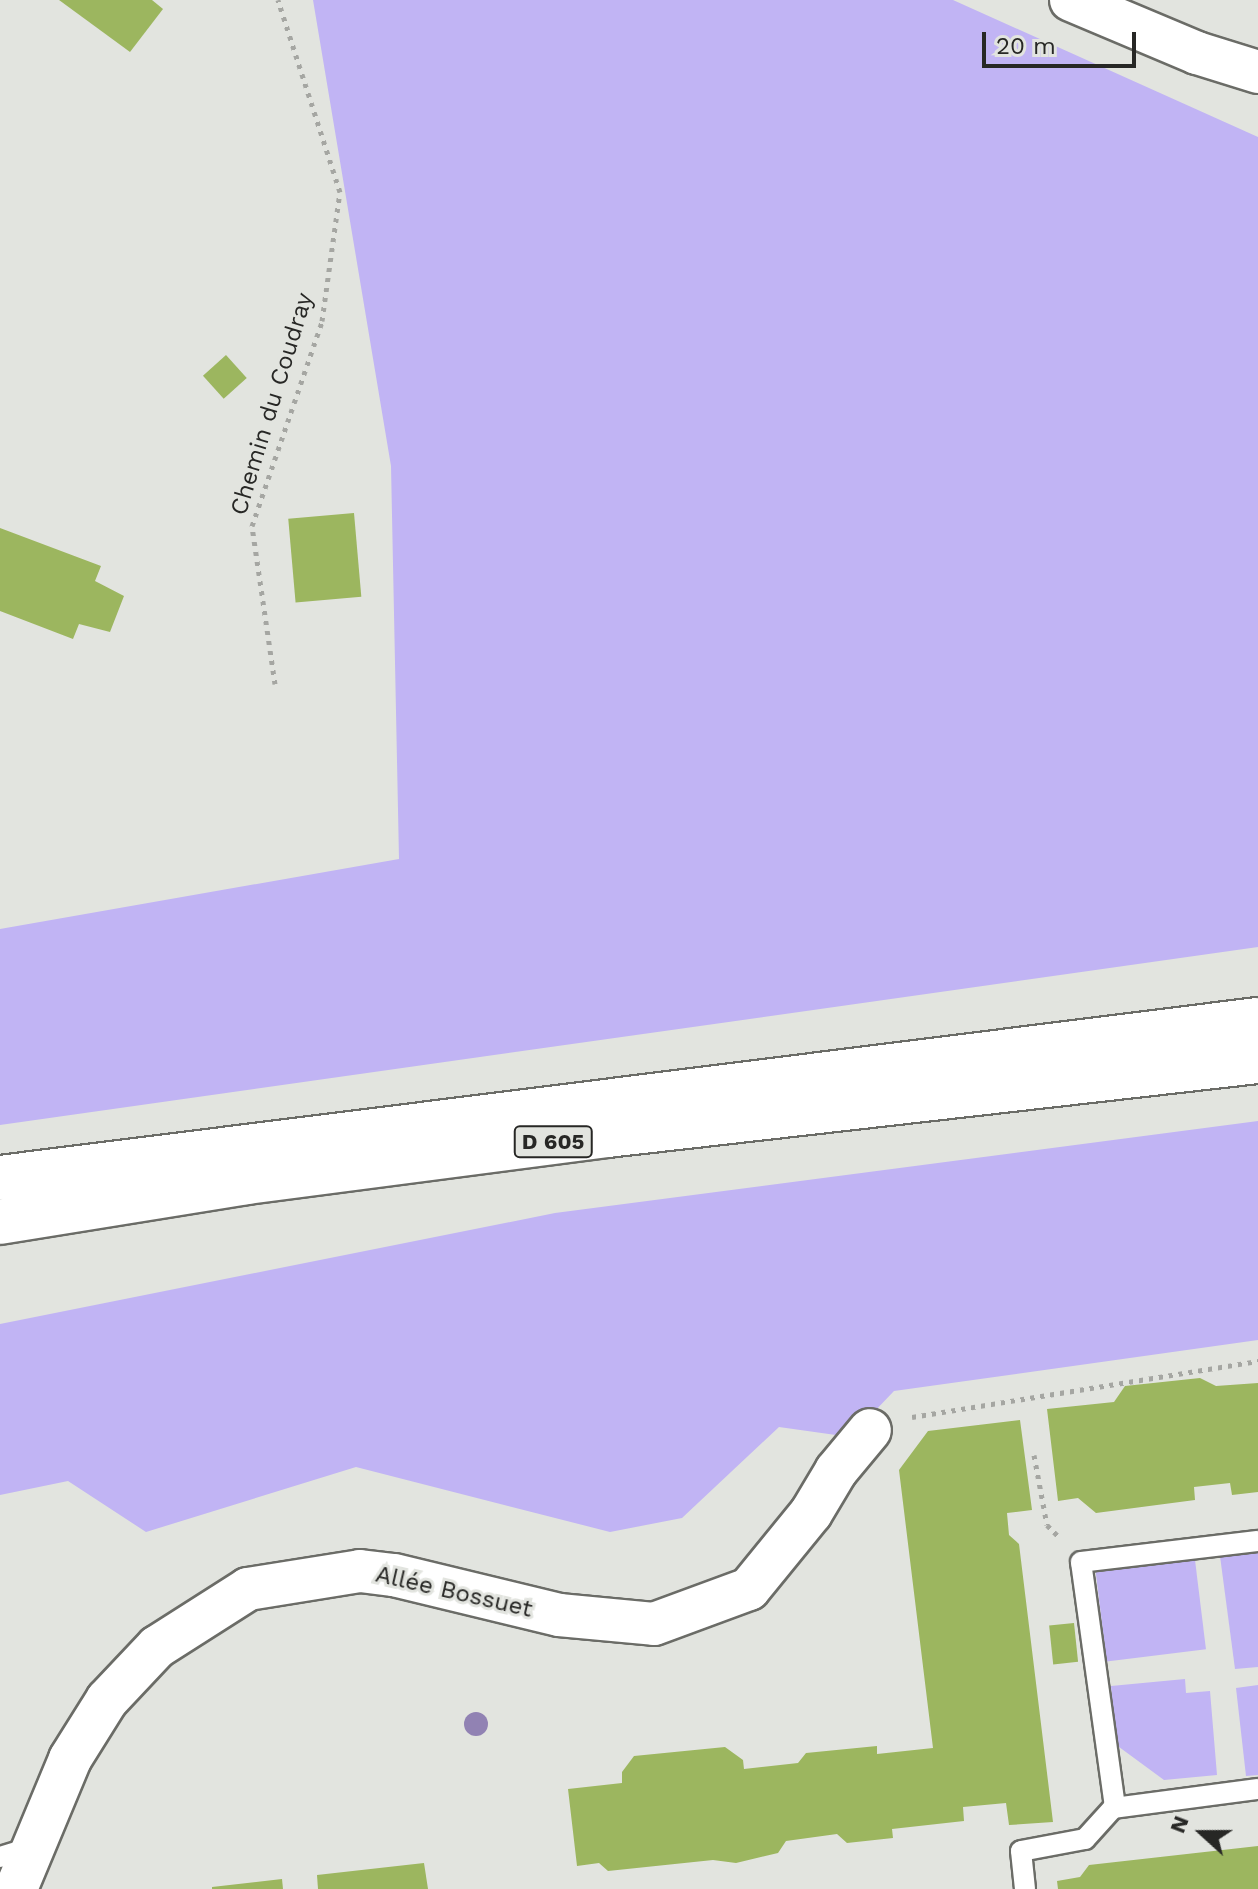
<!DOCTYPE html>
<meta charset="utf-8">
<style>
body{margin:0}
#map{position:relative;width:1258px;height:1889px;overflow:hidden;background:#e2e4df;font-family:"Work Sans",sans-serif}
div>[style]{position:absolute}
.green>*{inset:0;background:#c1b4f4;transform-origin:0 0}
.building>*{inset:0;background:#9cb65f;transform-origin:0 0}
.path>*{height:5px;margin-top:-2.5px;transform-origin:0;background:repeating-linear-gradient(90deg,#a5a6a2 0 4px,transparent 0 10px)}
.roads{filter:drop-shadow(2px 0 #6b6c67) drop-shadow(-2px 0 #6b6c67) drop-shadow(0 2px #6b6c67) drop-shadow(0 -2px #6b6c67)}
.service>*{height:20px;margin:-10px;padding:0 10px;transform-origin:10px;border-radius:10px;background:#fff}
.minor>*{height:42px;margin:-21px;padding:0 21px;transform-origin:21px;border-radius:21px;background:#fff}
.primary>*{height:44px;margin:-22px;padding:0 22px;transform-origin:22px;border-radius:22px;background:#fff}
.trees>*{width:24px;height:24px;margin:-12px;border-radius:50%;background:#9182b3}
span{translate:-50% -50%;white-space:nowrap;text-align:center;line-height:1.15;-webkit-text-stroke:6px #e2e4df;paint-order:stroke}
.shield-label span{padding:2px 6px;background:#e2e4df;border:2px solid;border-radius:6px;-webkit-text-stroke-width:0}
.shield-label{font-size:22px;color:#272725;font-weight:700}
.street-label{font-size:24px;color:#272725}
.north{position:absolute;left:1162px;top:1793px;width:80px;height:80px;-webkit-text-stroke:6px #e2e4df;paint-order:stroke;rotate:291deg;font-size:22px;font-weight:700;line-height:32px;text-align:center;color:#272725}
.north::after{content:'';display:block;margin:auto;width:28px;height:36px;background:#272725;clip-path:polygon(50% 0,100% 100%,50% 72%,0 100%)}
.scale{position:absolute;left:982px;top:32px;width:154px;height:36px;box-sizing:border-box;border:4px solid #272725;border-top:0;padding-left:10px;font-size:24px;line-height:28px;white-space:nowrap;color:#272725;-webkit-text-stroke:6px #e2e4df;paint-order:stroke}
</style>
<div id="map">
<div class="green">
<i style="clip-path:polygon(313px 0,953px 0,1258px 137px,1258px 947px,0 1125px,0 929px,399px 859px,391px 466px)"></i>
<i style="clip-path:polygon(1258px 1121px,1258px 1340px,894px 1391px,850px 1437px,779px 1427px,682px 1518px,610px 1532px,356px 1467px,146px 1532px,68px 1481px,0 1495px,0 1324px,555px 1213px)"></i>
<i style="clip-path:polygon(1258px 1551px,1258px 1667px,1235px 1669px,1220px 1556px)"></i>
<i style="left:1195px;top:1560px;width:90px;height:100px;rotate:83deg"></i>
<i style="clip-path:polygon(1185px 1679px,1186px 1693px,1210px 1691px,1217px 1775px,1164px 1780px,1115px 1744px,1111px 1686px)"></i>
<i style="clip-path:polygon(1258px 1685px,1258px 1775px,1246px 1776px,1236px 1688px)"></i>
</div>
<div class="building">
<i style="clip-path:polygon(59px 0,152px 0,163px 9px,130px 52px)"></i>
<i style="left:226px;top:355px;width:31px;height:31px;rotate:48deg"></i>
<i style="left:354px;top:513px;width:84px;height:66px;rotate:85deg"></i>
<i style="clip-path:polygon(0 528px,101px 566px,95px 581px,124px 596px,110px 632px,79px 624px,73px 639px,0 611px)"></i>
<i style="clip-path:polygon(1200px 1378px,1216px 1386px,1258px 1383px,1258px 1492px,1232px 1495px,1230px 1483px,1194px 1487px,1195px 1500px,1096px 1513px,1078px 1498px,1058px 1501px,1047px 1409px,1114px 1402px,1125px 1386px)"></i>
<i style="clip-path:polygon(1020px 1420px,1032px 1510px,1007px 1513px,1009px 1535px,1019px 1544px,1053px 1822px,1009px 1825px,1006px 1803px,963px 1807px,964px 1821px,892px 1829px,893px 1838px,847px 1843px,837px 1834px,786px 1841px,778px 1853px,736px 1863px,713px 1860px,608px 1871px,599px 1863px,577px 1866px,568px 1789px,622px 1783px,622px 1772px,634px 1756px,725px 1747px,743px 1760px,744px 1769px,798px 1763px,806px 1753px,877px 1746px,877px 1754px,933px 1748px,899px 1470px,928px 1431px)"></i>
<i style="left:1074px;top:1623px;width:39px;height:25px;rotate:84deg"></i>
<i style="clip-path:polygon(1258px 1846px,1258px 1889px,1058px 1889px,1057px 1881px,1080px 1877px,1089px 1865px)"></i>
<i style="clip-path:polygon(424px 1863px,428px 1889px,318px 1889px,317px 1875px)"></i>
<i style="clip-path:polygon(282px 1879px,283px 1889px,212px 1889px,212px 1887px)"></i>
</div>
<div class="path">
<i style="left:275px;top:684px;width:160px;rotate:-98.3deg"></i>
<i style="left:252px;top:526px;width:217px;rotate:-71.1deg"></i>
<i style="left:322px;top:321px;width:130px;rotate:-82.1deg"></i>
<i style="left:340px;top:192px;width:202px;rotate:-107.9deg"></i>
<i style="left:912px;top:1417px;width:351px;rotate:-9.2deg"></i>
<i style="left:1034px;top:1455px;width:71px;rotate:79.5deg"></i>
<i style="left:1047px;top:1525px;width:17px;rotate:45deg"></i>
</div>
<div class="roads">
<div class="service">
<i style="left:1115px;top:1807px;width:247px;rotate:-97.9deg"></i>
<i style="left:1081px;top:1562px;width:178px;rotate:-6.8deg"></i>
<i style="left:0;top:1857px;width:34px;rotate:-17deg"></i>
<i style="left:1025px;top:1889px;width:38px;rotate:-96deg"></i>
<i style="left:1021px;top:1851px;width:65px;rotate:-10.6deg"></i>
<i style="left:1085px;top:1839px;width:42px;rotate:-47.9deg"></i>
<i style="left:1113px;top:1808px;width:146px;rotate:-7.5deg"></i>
</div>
<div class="minor">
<i style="left:1071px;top:0;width:137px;rotate:22.8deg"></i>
<i style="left:1197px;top:53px;width:64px;rotate:17.3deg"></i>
<i style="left:16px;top:1889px;width:141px;rotate:-67.4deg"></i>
<i style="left:70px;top:1759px;width:70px;rotate:-57.9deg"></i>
<i style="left:107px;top:1700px;width:73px;rotate:-46.7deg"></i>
<i style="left:157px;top:1647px;width:108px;rotate:-32.5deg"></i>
<i style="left:248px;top:1589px;width:113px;rotate:-9.1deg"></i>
<i style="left:360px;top:1571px;width:34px;rotate:7deg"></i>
<i style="left:394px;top:1575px;width:170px;rotate:13.6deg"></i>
<i style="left:559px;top:1615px;width:95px;rotate:5.4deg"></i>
<i style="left:654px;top:1624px;width:101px;rotate:-20.2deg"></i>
<i style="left:749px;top:1589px;width:98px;rotate:-50.8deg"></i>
<i style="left:811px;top:1513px;width:49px;rotate:-59.2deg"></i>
<i style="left:836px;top:1471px;width:53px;rotate:-50.3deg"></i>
</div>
<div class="primary">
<i style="left:0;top:1178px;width:1268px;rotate:-7.16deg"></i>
<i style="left:0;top:1222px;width:249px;rotate:-9.2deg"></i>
<i style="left:246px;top:1182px;width:364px;rotate:-7.4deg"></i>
<i style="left:607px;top:1135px;width:655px;rotate:-6.49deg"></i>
</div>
</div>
<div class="trees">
<i style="left:476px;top:1724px"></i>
</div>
<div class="shield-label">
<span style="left:553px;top:1142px">D 605</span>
</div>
<div class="street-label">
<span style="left:272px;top:404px;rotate:-73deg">Chemin du Coudray</span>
<span style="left:454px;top:1592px;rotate:13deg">Allée Bossuet</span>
</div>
<div class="north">N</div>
<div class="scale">20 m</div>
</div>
